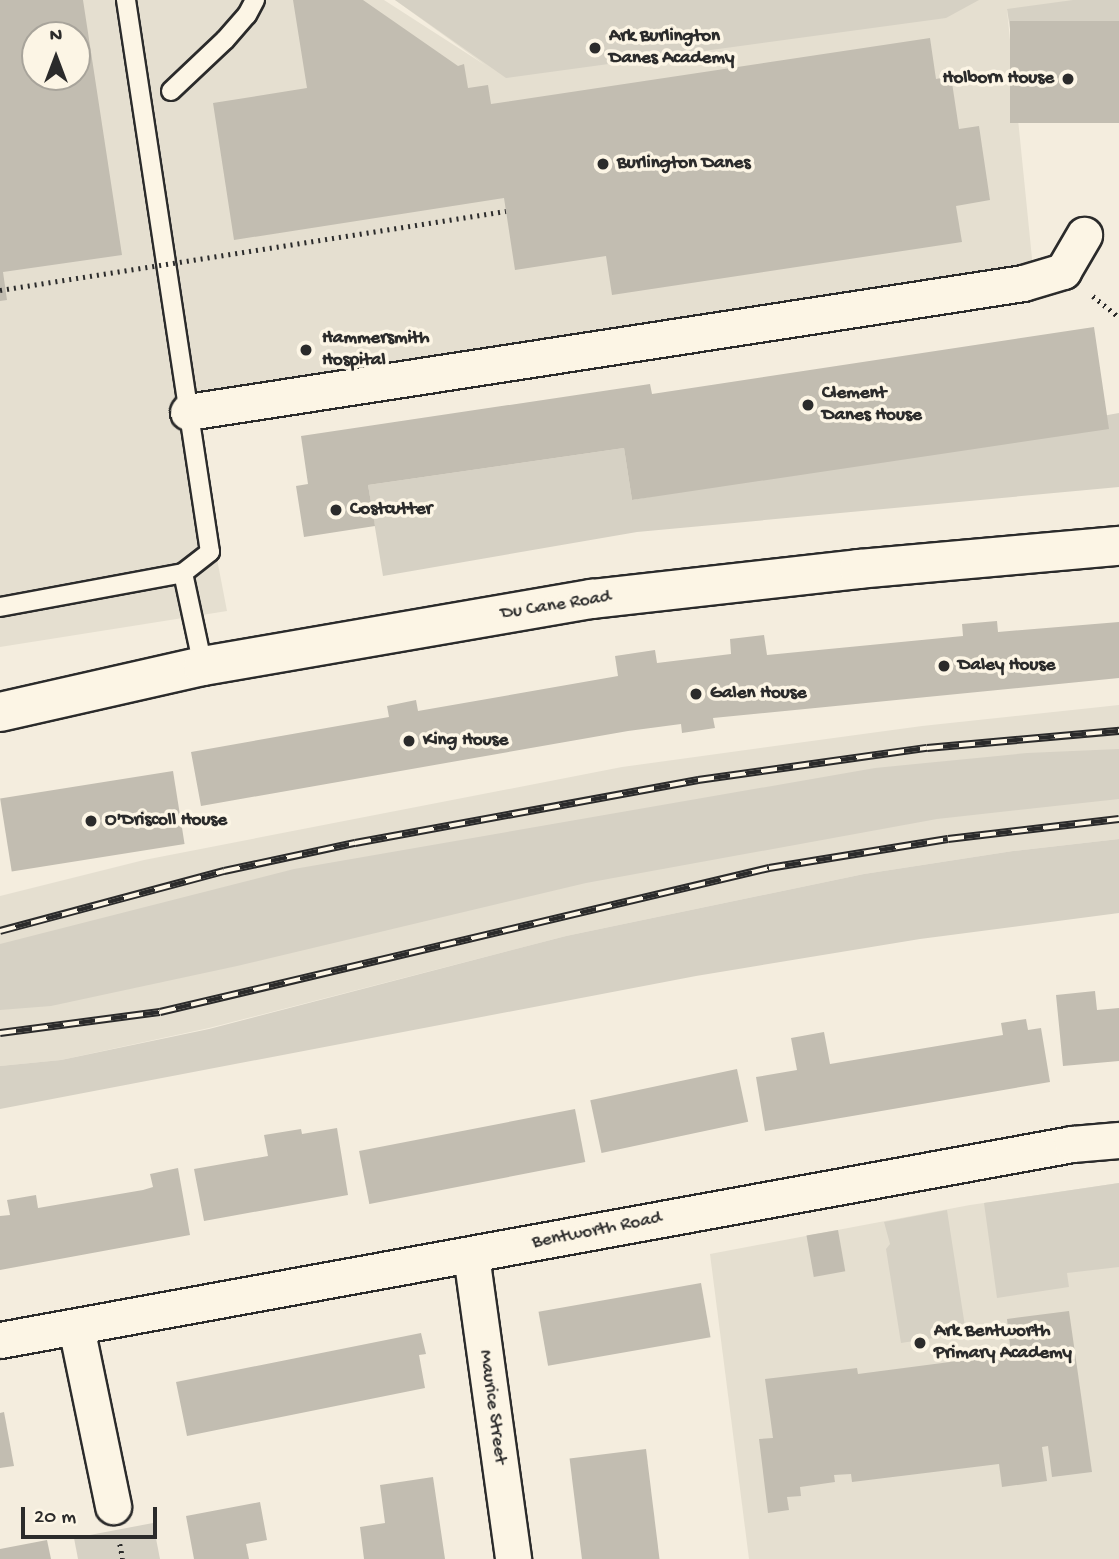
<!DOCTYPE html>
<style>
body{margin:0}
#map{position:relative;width:1119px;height:1559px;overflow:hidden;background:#f4edde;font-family:"Gochi Hand",sans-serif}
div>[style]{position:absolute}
.built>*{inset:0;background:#e5dfd0}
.green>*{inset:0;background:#d6d1c4}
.building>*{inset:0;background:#c2bdb1;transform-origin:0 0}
.path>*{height:4.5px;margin-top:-2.25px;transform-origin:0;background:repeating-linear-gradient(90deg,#2b2b2b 0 2px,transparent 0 7px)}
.roads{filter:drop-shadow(2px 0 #2b2b2b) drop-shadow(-2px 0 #2b2b2b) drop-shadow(0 2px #2b2b2b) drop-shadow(0 -2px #2b2b2b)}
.lane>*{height:18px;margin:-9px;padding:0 9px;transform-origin:9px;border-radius:9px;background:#fcf5e5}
.street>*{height:35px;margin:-17.5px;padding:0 17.5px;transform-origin:17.5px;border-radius:17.5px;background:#fcf5e5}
.secondary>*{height:38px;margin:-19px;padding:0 19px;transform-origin:19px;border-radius:19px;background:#fcf5e5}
.rail>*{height:8px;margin-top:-4px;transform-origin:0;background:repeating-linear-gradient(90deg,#fcf5e5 0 16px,#2b2b2b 0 32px);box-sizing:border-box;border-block:2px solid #2b2b2b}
.path-bridge>*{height:4.5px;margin-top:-2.25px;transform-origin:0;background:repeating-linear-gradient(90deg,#2b2b2b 0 2px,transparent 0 7px)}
.dots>*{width:19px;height:19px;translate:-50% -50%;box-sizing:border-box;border:4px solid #fcf5e5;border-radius:50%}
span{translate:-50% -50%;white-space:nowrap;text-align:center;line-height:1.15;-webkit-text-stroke:7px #fcf5e5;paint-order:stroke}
.poi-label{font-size:19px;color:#2b2b2b;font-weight:700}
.left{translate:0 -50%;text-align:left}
.right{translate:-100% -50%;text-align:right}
.street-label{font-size:19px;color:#2b2b2b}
.north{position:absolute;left:21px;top:21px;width:70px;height:70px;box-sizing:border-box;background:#fcf5e5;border:2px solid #a8a49b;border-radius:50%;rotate:0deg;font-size:19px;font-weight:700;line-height:28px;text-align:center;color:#2b2b2b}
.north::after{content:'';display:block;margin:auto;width:24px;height:32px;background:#2b2b2b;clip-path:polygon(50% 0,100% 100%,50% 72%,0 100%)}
.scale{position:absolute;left:21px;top:1507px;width:136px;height:32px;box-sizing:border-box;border:4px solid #2b2b2b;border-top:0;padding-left:9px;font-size:21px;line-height:24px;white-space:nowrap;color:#2b2b2b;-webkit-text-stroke:5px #fcf5e5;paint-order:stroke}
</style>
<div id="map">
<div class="built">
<i style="clip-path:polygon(evenodd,0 0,384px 0,485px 65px,395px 0,1078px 0,1007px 10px,1035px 288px,189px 413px,227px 611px,0 647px,0 0,35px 35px,77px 35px,77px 77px,35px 77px,35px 35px)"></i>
<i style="clip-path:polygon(1119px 705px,1119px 839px,1013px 851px,864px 874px,566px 936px,209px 1028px,61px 1060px,0 1066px,0 896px,144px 860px,622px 767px,922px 726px)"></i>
<i style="clip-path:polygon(1119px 1183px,1119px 1559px,749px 1559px,710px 1254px,970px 1205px)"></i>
</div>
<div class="green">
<i style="clip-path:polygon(395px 0,979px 0,946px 18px,506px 78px)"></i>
<i style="clip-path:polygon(1073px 0,1119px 0,1119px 21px,1011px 36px,1007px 9px)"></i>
<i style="clip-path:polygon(1119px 413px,1119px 487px,637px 532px,383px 576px,368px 485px,624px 448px,632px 500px)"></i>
<i style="clip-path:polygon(1119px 749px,1119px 799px,937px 819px,586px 883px,237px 966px,51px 1006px,0 1010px,0 944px,294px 869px,875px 768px,1027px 753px)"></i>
<i style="clip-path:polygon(1119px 839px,1119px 913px,920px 939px,696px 976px,0 1109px,0 1066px,61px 1060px,209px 1029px,566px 936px,864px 874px,1013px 851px)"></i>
<i style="clip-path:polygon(1119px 1183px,1119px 1267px,1067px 1273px,1069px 1287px,997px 1298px,984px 1203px)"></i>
<i style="clip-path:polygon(947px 1210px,966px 1333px,901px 1343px,886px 1249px,890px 1244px,884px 1222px)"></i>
<i style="clip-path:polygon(153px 1523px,160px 1559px,78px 1559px,74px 1538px)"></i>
</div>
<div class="building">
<i style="clip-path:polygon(evenodd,0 0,83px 0,122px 255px,3px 272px,7px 300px,0 301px,0 0,35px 35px,77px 35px,77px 77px,35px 77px,35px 35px)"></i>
<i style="clip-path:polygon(293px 0,363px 0,458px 66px,464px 64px,468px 88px,488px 85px,491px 104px,930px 38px,936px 79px,951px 76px,959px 129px,979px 126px,990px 200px,956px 206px,962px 242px,612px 295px,606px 256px,515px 270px,504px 198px,234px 240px,213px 103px,307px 88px)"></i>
<i style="left:1119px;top:21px;width:102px;height:109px;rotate:90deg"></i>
<i style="clip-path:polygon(1094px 327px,1109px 429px,632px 500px,624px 448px,368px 485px,375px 526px,304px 537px,296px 486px,308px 484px,301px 436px,650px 384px,652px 394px)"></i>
<i style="clip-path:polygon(997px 621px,998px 632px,1119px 622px,1119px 678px,713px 718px,715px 728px,682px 733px,681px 724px,628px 731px,201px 806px,191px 752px,389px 717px,387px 706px,416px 700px,418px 711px,618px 676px,615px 656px,655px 650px,657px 663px,731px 654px,730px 639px,764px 635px,767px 655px,963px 636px,962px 624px)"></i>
<i style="left:173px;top:771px;width:74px;height:175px;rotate:81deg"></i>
<i style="clip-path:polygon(1095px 991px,1097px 1010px,1119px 1008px,1119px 1061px,1063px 1066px,1056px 995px)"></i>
<i style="clip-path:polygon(1026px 1019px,1028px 1030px,1041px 1028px,1050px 1082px,765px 1131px,756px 1077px,797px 1070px,791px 1038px,824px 1032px,830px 1064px,1003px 1035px,1001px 1023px)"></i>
<i style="left:737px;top:1069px;width:54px;height:150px;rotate:78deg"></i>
<i style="left:575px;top:1109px;width:54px;height:220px;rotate:79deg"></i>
<i style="clip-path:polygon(337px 1128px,348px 1195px,204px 1221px,194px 1169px,268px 1156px,264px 1135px,301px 1129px,302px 1134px)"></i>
<i style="clip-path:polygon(178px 1168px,190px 1235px,0 1270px,0 1216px,10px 1215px,7px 1200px,36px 1195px,38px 1208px,143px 1190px,153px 1187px,150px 1174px)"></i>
<i style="left:838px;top:1230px;width:42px;height:32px;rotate:80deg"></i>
<i style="left:701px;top:1283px;width:55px;height:165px;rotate:80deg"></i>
<i style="clip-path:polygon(1069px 1311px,1092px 1472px,1052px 1477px,1048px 1446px,1042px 1447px,1047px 1481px,1002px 1487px,999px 1464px,852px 1482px,851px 1474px,834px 1475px,835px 1482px,800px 1487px,801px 1496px,787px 1497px,789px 1510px,768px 1513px,759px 1439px,773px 1438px,765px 1379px,857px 1368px,858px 1374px,1011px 1354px,1007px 1319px)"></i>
<i style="clip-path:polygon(421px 1333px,426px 1354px,419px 1355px,425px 1388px,187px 1436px,176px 1382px)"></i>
<i style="clip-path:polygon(4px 1412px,14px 1466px,0 1468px,0 1413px)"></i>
<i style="left:646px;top:1449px;width:111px;height:77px;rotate:83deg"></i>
<i style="clip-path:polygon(433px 1477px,445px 1559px,364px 1559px,360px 1527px,385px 1523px,380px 1485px)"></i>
<i style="clip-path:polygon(260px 1502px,267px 1540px,246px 1544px,249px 1559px,194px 1559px,186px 1516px)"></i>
<i style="clip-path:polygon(47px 1540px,51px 1559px,0 1559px,0 1549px)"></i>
</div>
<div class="path">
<i style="left:1093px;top:296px;width:33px;rotate:39deg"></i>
<i style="left:120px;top:1544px;width:15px;rotate:79deg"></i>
</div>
<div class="roads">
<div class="lane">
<i style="left:126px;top:0;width:558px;rotate:81.35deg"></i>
<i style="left:210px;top:552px;width:34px;rotate:142deg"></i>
<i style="left:183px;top:573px;width:95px;rotate:77.9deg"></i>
<i style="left:171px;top:91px;width:74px;rotate:-43.4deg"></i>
<i style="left:225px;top:40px;width:33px;rotate:-49deg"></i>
<i style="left:247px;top:15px;width:17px;rotate:-62deg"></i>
<i style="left:0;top:607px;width:186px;rotate:-10.5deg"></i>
</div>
<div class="street">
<i style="left:188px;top:412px;width:845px;rotate:-8.78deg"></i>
<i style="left:1023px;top:283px;width:42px;rotate:-16.7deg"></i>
<i style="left:1063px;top:271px;width:42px;rotate:-59.7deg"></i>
<i style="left:471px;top:1255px;width:307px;rotate:82.1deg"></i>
<i style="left:76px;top:1327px;width:183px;rotate:78.3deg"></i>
<i style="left:0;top:1340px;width:1090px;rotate:-10.36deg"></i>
<i style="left:1072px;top:1144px;width:47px;rotate:-4.9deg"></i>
</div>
<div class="secondary">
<i style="left:0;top:712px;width:208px;rotate:-12.8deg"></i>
<i style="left:203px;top:666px;width:395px;rotate:-9.8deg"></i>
<i style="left:592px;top:599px;width:269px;rotate:-6.4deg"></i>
<i style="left:859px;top:569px;width:261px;rotate:-5.1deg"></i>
</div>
</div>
<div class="rail">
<i style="left:0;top:931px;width:232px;rotate:-15deg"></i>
<i style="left:224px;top:871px;width:134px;rotate:-12.1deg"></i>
<i style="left:355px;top:843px;width:349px;rotate:-10.4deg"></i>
<i style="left:698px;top:780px;width:231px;rotate:-8deg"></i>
<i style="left:927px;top:748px;width:193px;rotate:-5.1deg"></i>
<i style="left:0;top:1033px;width:161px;rotate:-7.5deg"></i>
<i style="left:160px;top:1012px;width:626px;rotate:-13.3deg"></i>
<i style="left:769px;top:868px;width:181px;rotate:-9.2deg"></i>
<i style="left:948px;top:839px;width:172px;rotate:-6.7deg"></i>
</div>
<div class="path-bridge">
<i style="left:0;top:290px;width:512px;rotate:-8.87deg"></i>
</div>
<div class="dots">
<i style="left:595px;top:48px;background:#2b2b2b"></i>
<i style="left:1068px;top:79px;background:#2b2b2b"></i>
<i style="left:603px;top:164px;background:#2b2b2b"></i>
<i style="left:306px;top:350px;background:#2b2b2b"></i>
<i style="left:808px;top:405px;background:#2b2b2b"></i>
<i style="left:336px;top:510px;background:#2b2b2b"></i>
<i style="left:944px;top:666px;background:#2b2b2b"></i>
<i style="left:696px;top:694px;background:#2b2b2b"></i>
<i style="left:409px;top:741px;background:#2b2b2b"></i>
<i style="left:91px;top:821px;background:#2b2b2b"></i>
<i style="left:920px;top:1343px;background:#2b2b2b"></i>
</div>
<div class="poi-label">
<span class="left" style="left:609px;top:48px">Ark Burlington<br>Danes Academy</span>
<span class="right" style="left:1054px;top:79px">Holborn House</span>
<span class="left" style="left:617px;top:164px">Burlington Danes</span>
<span class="left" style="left:322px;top:350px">Hammersmith<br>Hospital</span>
<span class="left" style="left:822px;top:405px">Clement<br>Danes House</span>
<span class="left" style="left:350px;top:510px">Costcutter</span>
<span class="left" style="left:958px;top:666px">Daley House</span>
<span class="left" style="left:710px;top:694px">Galen House</span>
<span class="left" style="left:423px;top:741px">King House</span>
<span class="left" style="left:105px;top:821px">O'Driscoll House</span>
<span class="left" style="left:934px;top:1343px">Ark Bentworth<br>Primary Academy</span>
</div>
<div class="street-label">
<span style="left:556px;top:606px;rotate:-9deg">Du Cane Road</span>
<span style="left:597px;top:1231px;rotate:-11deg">Bentworth Road</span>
<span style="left:492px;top:1407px;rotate:82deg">Maurice Street</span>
</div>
<div class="north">N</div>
<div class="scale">20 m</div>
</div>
